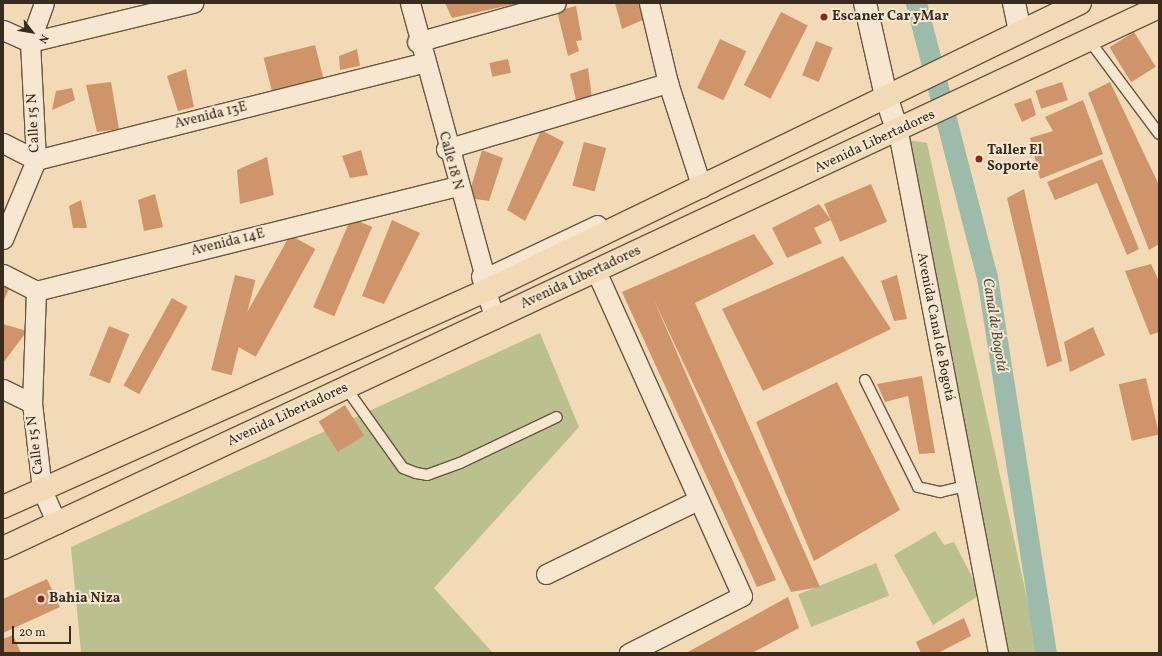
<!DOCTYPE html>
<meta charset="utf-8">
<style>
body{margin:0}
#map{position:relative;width:1162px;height:656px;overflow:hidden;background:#f3dab6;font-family:Vollkorn,serif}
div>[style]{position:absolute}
.green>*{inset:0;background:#bac08e;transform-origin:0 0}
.canal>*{height:21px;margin:-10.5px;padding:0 10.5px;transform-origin:10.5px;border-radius:10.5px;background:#9cbbaa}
.building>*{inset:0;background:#cf9469;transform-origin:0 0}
.roads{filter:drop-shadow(1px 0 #685744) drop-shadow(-1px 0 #685744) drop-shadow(0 1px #685744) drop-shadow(0 -1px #685744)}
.lane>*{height:10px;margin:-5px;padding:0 5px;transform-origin:5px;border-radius:5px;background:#f7e7d0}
.street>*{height:19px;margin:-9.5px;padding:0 9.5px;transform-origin:9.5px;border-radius:9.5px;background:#f7e7d0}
.secondary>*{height:22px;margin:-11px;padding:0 11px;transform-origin:11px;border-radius:11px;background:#f7e7d0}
.primary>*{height:22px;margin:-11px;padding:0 11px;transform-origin:11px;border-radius:11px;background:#f3dab6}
.dots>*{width:11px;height:11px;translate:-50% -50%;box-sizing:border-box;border:2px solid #f7e7d0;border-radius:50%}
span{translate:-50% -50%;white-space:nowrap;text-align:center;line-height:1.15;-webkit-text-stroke:4px #f7e7d0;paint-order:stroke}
.poi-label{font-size:14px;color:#392b1e;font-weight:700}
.left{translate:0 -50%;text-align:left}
.street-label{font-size:14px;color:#392b1e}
.water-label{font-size:15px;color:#524f41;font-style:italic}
.frame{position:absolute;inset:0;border:4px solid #392b1e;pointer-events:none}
.north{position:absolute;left:12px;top:12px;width:40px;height:40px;-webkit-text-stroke:3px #f7e7d0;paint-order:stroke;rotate:121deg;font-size:11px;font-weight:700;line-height:16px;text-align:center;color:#392b1e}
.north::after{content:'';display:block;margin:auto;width:14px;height:18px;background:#392b1e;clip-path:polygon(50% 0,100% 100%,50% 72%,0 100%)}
.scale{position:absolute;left:12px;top:626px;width:59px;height:18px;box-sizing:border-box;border:2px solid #392b1e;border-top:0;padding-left:5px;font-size:12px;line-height:14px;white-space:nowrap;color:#392b1e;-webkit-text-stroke:3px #f7e7d0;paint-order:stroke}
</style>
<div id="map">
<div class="green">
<i style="clip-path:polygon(908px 140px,927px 143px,1039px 653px,1007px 653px)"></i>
<i style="clip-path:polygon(540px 333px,579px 427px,434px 588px,493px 653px,81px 653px,71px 547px)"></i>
<i style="clip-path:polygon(935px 531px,944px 545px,954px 542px,981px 594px,933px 625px,894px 555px)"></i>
<i style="left:876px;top:563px;width:35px;height:84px;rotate:68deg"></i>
</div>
<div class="canal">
<i style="left:916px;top:3px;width:283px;rotate:75.5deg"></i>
<i style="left:987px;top:277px;width:381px;rotate:81.1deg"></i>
</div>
<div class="building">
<i style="clip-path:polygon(445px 3px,515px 3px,515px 4px,452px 18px)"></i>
<i style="clip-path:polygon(615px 3px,642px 3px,645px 19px,622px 29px)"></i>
<i style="clip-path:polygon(576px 6px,582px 40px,576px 41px,579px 51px,568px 56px,557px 11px)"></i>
<i style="left:781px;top:12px;width:30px;height:82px;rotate:27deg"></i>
<i style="left:1134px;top:32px;width:41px;height:29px;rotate:58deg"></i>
<i style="left:720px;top:39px;width:29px;height:54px;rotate:25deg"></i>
<i style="left:816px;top:41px;width:18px;height:37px;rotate:22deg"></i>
<i style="left:315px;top:45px;width:34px;height:53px;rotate:76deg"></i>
<i style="clip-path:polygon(357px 49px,360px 66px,340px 70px,339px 56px)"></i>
<i style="left:508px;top:59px;width:14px;height:19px;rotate:78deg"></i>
<i style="clip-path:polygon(588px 68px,592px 98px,576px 100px,570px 74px)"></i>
<i style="clip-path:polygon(186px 69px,194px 107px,178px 111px,167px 76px)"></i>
<i style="clip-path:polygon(111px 82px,119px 129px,97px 132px,86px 85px)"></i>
<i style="left:1062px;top:82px;width:19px;height:28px;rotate:72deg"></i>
<i style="clip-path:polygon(1110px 82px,1159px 185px,1159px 244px,1149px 250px,1088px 93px)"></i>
<i style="clip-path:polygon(72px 88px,75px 100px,52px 110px,56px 91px)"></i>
<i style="clip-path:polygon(1031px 98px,1036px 115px,1022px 122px,1014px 104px)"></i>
<i style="clip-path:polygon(1083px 100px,1103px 154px,1040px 179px,1030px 138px,1053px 131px,1045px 117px)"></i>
<i style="clip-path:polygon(541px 130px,564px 142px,525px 221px,507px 210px)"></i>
<i style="left:584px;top:142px;width:23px;height:45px;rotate:15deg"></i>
<i style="clip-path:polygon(361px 150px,368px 175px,350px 178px,342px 156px)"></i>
<i style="clip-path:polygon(482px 150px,503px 158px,489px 201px,468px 198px)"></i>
<i style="clip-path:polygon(267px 157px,274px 195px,240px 204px,237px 170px)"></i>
<i style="clip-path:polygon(1102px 159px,1139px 249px,1127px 255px,1097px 183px,1055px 200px,1047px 182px)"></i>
<i style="left:871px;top:184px;width:41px;height:51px;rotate:67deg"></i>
<i style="clip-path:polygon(1024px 189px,1062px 361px,1047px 367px,1007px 198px)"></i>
<i style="clip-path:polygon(155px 194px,163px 227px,144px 231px,138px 200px)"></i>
<i style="clip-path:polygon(81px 200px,87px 228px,73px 228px,69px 206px)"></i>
<i style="clip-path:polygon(819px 204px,831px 220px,814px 228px,822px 243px,787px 258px,772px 228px)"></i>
<i style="left:351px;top:218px;width:23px;height:97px;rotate:23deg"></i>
<i style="clip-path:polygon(392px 220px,420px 233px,384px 304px,362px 296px)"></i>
<i style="clip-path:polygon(754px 234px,774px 264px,695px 303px,820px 587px,791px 592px,653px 298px,776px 580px,757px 587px,622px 292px)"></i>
<i style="left:290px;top:235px;width:29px;height:123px;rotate:29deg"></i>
<i style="clip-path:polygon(843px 256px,891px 329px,763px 391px,722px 309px)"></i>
<i style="clip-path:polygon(1151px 264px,1159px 281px,1159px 332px,1150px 335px,1125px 271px)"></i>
<i style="left:235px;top:275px;width:21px;height:98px;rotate:14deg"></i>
<i style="clip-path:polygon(897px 275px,907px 319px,894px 321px,881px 281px)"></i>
<i style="clip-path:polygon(3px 286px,9px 289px,3px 302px)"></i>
<i style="left:172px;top:298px;width:18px;height:100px;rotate:29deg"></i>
<i style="clip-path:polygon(3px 324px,27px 331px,3px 363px)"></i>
<i style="left:109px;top:326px;width:22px;height:53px;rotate:22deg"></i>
<i style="clip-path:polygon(1093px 327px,1105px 355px,1070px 372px,1064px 342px)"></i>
<i style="clip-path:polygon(922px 376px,935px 453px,919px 454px,908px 396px,885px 402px,877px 384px)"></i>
<i style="left:1146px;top:378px;width:58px;height:28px;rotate:77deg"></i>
<i style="clip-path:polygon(837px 382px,900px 510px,814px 561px,756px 422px)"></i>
<i style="left:345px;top:405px;width:36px;height:31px;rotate:58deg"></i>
<i style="clip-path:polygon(47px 579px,60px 607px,3px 633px,3px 599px)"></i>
<i style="clip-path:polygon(788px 597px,799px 628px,752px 653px,686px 653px)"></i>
<i style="clip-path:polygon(964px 618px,971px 636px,938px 653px,921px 653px,916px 642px)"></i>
<i style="clip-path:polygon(13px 635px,21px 653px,3px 653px,3px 639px)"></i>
</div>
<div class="roads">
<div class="lane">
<i style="left:1089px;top:40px;width:117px;rotate:53.3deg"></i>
<i style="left:865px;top:380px;width:119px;rotate:63.6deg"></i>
<i style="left:918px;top:487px;width:23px;rotate:13deg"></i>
<i style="left:940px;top:492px;width:27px;rotate:-13deg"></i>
<i style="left:346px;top:388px;width:98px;rotate:54.5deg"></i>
<i style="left:403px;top:468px;width:14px;rotate:21deg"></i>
<i style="left:416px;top:473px;width:11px;rotate:10deg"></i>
<i style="left:427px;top:475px;width:35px;rotate:-20deg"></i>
<i style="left:460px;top:463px;width:107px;rotate:-25.4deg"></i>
</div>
<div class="street">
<i style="left:410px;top:3px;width:285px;rotate:74.7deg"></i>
<i style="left:485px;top:278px;width:124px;rotate:-25.3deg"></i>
<i style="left:649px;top:3px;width:82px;rotate:76.6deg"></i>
<i style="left:668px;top:83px;width:110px;rotate:72.1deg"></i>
<i style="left:3px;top:30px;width:30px;rotate:24deg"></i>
<i style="left:30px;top:42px;width:168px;rotate:-13.5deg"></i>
<i style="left:417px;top:42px;width:144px;rotate:-15.7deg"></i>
<i style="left:898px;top:132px;width:531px;rotate:79.13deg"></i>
<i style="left:3px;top:143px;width:37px;rotate:27deg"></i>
<i style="left:36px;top:160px;width:399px;rotate:-14.1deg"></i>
<i style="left:446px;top:149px;width:232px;rotate:-16.6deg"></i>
<i style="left:3px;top:239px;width:86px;rotate:-67.3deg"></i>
<i style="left:36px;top:160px;width:118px;rotate:-92.9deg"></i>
<i style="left:30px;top:42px;width:41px;rotate:-70.3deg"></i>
<i style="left:596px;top:271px;width:356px;rotate:65.8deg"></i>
<i style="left:742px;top:596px;width:127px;rotate:153.2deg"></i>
<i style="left:3px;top:274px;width:37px;rotate:27deg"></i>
<i style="left:36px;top:291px;width:433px;rotate:-14deg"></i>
<i style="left:481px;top:276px;width:45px;rotate:72deg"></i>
<i style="left:36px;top:291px;width:112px;rotate:92deg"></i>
<i style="left:32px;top:403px;width:88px;rotate:83.4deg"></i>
<i style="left:42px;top:490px;width:37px;rotate:66deg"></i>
<i style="left:3px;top:389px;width:32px;rotate:26deg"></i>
<i style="left:546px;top:574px;width:169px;rotate:-26deg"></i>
</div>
<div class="secondary">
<i style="left:865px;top:3px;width:95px;rotate:77.3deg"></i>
<i style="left:886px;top:96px;width:38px;rotate:72deg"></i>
<i style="left:1014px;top:3px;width:29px;rotate:78deg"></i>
</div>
<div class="primary">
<i style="left:3px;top:507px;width:528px;rotate:-24.14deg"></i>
<i style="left:485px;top:291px;width:661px;rotate:-25.83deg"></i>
<i style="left:3px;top:548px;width:1276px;rotate:-25.08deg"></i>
</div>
</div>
<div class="dots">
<i style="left:824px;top:17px;background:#8f2418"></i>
<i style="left:979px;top:159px;background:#8f2418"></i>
<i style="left:41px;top:599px;background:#8f2418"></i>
</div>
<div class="poi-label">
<span class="left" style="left:832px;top:17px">Escaner Car yMar</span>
<span class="left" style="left:987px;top:159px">Taller El<br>Soporte</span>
<span class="left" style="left:49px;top:599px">Bahia Niza</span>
</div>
<div class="street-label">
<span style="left:211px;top:116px;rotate:-14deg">Avenida 13E</span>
<span style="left:34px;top:123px;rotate:-93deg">Calle 15 N</span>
<span style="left:875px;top:142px;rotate:-25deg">Avenida Libertadores</span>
<span style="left:450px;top:161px;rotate:75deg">Calle 18 N</span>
<span style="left:228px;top:243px;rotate:-14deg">Avenida 14E</span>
<span style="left:581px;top:278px;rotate:-25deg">Avenida Libertadores</span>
<span style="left:935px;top:327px;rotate:79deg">Avenida Canal de Bogotá</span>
<span style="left:288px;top:415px;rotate:-25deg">Avenida Libertadores</span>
<span style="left:36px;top:445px;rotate:-97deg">Calle 15 N</span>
</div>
<div class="water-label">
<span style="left:994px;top:325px;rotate:81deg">Canal de Bogotá</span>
</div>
<div class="frame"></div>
<div class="north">N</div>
<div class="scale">20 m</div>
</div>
